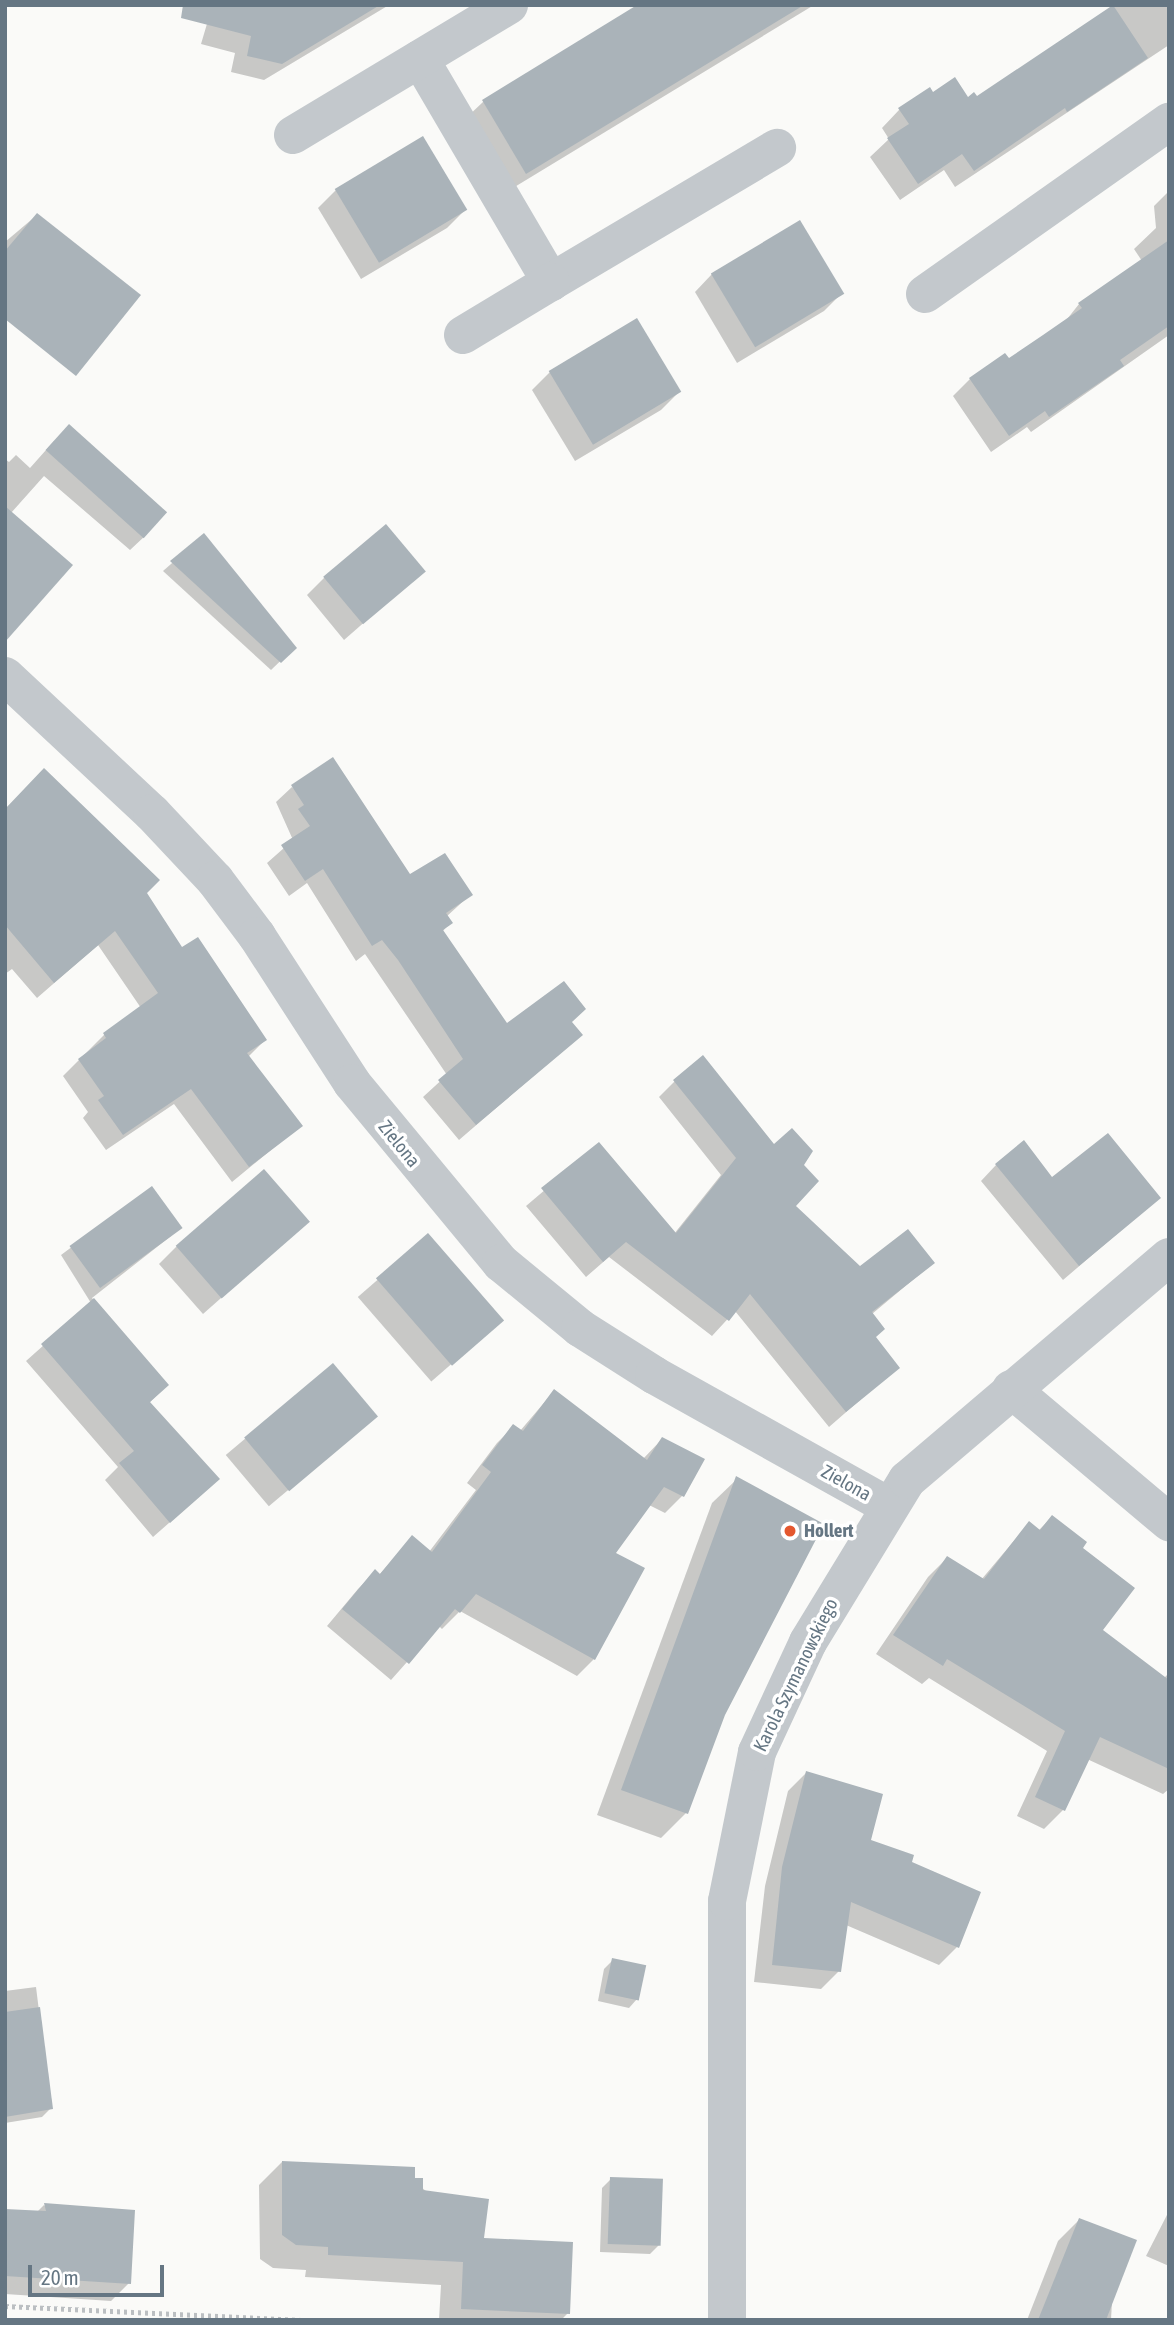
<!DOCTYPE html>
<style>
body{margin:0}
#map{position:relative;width:1174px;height:2325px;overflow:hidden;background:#fafaf8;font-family:"Asap Condensed",sans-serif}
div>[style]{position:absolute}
.shadow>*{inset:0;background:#0003;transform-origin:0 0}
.building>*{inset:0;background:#aab3b9;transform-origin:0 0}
.path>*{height:4.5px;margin-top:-2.25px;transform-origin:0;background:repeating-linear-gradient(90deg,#bbbfc2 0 3.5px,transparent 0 7px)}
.minor>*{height:38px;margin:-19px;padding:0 19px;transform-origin:19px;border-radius:19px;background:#c3c8cc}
.dots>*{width:19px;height:19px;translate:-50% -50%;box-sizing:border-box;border:4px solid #fff;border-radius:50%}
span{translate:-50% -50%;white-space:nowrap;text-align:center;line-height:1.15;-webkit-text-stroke:7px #fff;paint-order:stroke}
.street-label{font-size:19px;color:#657683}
.poi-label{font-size:19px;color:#657683;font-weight:700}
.left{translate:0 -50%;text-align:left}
.frame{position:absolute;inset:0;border:7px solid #657683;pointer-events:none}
.scale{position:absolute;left:28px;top:2265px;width:136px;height:32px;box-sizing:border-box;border:4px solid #657683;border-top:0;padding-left:9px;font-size:21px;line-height:24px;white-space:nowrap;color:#657683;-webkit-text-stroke:5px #fff;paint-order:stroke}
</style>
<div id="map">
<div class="shadow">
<i style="clip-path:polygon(220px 5px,389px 5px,264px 80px,231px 72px,235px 53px,201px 44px,209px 17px)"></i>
<i style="clip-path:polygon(642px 5px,814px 5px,508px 191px,465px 119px,483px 102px)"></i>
<i style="clip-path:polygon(1116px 5px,1169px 5px,1169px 45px,955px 187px,944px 170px,900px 200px,870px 157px,889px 139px,882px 128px,899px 110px,933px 94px,976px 99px)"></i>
<i style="clip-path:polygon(422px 138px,465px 210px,447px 228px,361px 279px,318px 208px,336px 190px)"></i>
<i style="clip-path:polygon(1169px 191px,1169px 335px,1031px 432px,1027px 427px,991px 452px,953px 396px,970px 379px,1009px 361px,1064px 323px,1079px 304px,1142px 261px,1134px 249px,1156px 228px,1154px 206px)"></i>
<i style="clip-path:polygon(37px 215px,5px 318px,5px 242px)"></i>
<i style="clip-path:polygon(712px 274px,842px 293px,824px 311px,737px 363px,695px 292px)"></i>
<i style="clip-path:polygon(636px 320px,679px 392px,661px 410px,575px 461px,532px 390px,550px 372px)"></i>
<i style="clip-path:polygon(54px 441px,145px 536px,130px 550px,44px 476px,11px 513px,5px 632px,5px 459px,9px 462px,16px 455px,30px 468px)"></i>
<i style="clip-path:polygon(203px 536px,294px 648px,271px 670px,163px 571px)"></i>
<i style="clip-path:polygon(423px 571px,344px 640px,307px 595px,325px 577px)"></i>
<i style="clip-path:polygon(292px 787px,410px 877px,470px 895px,446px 917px,450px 923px,442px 932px,506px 1025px,570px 1022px,581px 1035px,459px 1140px,423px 1097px,447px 1075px,365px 954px,356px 961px,307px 883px,289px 896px,267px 863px,293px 840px,276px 802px)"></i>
<i style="clip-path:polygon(5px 810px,145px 893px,182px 950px,265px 1040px,248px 1057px,300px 1126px,232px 1182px,174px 1104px,106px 1150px,83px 1118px,88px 1112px,63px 1076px,104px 1035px,141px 1008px,98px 945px,37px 998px,12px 969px,5px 974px)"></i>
<i style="clip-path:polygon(675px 1081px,801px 1165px,793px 1206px,860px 1268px,933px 1263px,872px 1314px,874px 1338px,898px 1367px,829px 1427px,735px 1311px,712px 1336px,609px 1257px,586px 1277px,526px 1206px,599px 1144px,674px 1234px,721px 1175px,659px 1097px)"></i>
<i style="clip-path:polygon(996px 1165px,1052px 1180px,1159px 1198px,1063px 1280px,981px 1181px)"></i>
<i style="clip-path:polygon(151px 1188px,171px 1236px,92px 1298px,167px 1385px,149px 1403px,202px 1494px,153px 1537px,105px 1480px,118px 1467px,26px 1361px,91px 1303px,61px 1255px)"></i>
<i style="clip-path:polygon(307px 1222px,203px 1314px,159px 1264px,177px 1246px)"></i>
<i style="left:428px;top:1236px;width:112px;height:93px;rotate:49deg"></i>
<i style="left:333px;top:1365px;width:67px;height:140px;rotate:50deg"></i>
<i style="clip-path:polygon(554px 1391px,643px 1459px,662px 1439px,682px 1496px,665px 1513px,649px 1505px,613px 1554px,643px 1569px,594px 1659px,577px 1676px,460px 1611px,442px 1629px,439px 1626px,391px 1680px,327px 1626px,358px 1589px,375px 1572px,379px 1575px,412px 1538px,429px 1552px,476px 1490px,467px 1483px,497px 1443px,514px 1426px,520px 1431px)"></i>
<i style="clip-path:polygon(737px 1479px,723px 1714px,686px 1813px,661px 1838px,597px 1815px,712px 1503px)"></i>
<i style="clip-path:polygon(1052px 1517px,1081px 1548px,1101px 1631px,1164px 1678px,1169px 1673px,1169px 1789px,1163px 1794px,1087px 1759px,1063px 1810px,1044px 1829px,1017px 1816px,1047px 1751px,929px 1678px,922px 1684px,876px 1654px,928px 1577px,947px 1558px,981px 1580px,1029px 1523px,1038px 1531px)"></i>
<i style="clip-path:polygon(806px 1773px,869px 1841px,909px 1863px,957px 1947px,939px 1965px,846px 1925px,839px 1971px,821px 1989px,754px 1982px,765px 1886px,788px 1791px)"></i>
<i style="clip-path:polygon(613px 1960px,637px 1999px,629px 2008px,598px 2001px,604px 1969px)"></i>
<i style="clip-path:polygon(36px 1987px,51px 2108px,42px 2117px,5px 2123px,5px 1991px)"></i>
<i style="clip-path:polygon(282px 2162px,413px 2180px,568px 2313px,561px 2320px,439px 2320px,441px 2285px,305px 2277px,306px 2270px,273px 2268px,260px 2259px,259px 2185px)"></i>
<i style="clip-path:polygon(611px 2179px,659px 2245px,650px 2254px,600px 2252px,602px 2188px)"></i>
<i style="clip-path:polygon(44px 2205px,129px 2283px,111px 2301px,5px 2294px,5px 2210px,36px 2213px)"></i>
<i style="clip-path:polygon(1169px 2211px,1169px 2266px,1146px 2256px)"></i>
<i style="clip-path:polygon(1079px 2220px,1112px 2301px,1111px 2320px,1027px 2320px,1058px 2241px)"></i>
</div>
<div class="building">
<i style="clip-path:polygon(183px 5px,380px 5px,282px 64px,247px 56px,251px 36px,181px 18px)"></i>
<i style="clip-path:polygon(637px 5px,804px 5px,526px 174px,482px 100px)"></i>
<i style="clip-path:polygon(1113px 5px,1148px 58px,1067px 112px,1065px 108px,974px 171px,962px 154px,918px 184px,887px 138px,909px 124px,898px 108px,930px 87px,933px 92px,955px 77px,968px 97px,974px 92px,977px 96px)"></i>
<i style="left:423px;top:136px;width:86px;height:103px;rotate:59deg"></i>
<i style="clip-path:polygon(37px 213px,141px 295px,76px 376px,5px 319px,5px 251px)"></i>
<i style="left:800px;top:220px;width:86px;height:104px;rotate:59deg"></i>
<i style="clip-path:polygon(1169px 240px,1169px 326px,1120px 360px,1124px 366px,1049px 417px,1045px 411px,1009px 436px,969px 378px,1005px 353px,1009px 358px,1043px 335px,1082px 308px,1078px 303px)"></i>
<i style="left:637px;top:318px;width:86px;height:103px;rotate:59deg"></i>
<i style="left:69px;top:424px;width:132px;height:35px;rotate:42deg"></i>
<i style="clip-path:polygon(5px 506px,73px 565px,5px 642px)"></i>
<i style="left:386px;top:524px;width:62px;height:82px;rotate:50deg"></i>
<i style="clip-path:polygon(204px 533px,297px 648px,281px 663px,170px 561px)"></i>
<i style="clip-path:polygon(333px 757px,410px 874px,445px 853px,473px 895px,446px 913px,453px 923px,443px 930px,507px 1023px,564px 981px,586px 1009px,572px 1022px,583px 1035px,476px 1125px,438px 1080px,463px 1059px,398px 960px,382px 940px,372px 946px,323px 869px,305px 881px,281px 845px,310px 826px,298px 809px,304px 805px,291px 785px)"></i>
<i style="clip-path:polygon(44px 768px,160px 880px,147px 893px,182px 947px,198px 937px,267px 1040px,247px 1053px,303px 1126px,249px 1167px,191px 1089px,123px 1135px,98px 1100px,104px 1096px,78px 1059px,106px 1038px,103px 1033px,158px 993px,115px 931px,54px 983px,5px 925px,5px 809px)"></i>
<i style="clip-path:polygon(703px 1055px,774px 1144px,792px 1128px,813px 1151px,804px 1165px,819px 1181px,796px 1206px,860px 1266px,908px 1229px,935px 1263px,872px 1312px,885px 1329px,876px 1337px,900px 1368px,846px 1412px,750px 1294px,729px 1321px,626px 1242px,603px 1262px,541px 1188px,599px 1142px,676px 1233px,736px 1158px,673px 1080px)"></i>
<i style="clip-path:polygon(1108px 1133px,1161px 1198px,1079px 1266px,995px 1164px,1024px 1140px,1052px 1177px)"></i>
<i style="left:264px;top:1169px;width:70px;height:117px;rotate:49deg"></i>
<i style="left:152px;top:1186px;width:52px;height:102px;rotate:54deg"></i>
<i style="left:428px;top:1233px;width:116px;height:69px;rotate:49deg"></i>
<i style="clip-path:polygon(94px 1298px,169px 1385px,150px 1402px,220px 1479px,170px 1523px,119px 1463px,134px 1451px,41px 1344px)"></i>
<i style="left:333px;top:1363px;width:70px;height:116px;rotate:50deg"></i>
<i style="clip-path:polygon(554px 1389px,647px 1460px,662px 1437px,705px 1459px,684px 1497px,664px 1487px,616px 1553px,645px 1568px,595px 1660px,476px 1594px,460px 1613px,455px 1609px,409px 1664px,342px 1609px,375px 1569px,380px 1574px,412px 1535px,432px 1552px,491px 1472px,482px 1465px,513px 1424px,523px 1431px)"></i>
<i style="clip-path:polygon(736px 1476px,824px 1524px,725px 1715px,688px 1814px,621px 1790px)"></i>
<i style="clip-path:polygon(1052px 1515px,1087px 1542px,1083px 1548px,1135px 1588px,1103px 1630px,1169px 1680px,1169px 1769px,1100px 1737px,1065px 1811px,1035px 1797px,1065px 1731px,947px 1659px,943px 1666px,893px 1635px,947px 1556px,984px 1579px,1029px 1521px,1040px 1530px)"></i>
<i style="clip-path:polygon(806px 1771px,883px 1794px,871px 1840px,914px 1855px,912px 1862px,981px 1892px,959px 1948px,851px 1902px,841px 1972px,772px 1965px,782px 1867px)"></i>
<i style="left:612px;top:1958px;width:35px;height:36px;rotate:12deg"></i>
<i style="clip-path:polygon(40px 2007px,53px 2109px,5px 2117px,5px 2012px)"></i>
<i style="clip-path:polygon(282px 2161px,415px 2167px,415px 2178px,423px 2178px,423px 2190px,489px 2199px,484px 2238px,573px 2242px,570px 2314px,461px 2309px,463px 2262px,328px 2255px,328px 2247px,296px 2245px,282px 2235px)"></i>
<i style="left:610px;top:2177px;width:53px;height:67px;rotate:2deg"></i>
<i style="clip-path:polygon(44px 2203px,135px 2210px,131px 2284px,5px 2276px,5px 2209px,46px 2211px)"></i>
<i style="clip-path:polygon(1079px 2218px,1137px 2240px,1106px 2320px,1038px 2320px)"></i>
</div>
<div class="path">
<i style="left:5px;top:2306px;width:297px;rotate:2.7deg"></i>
</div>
<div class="minor">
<i style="left:420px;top:59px;width:259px;rotate:59.6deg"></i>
<i style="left:551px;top:282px;width:263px;rotate:-30.7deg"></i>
<i style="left:293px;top:135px;width:252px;rotate:-31deg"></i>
<i style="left:925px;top:294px;width:299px;rotate:-35.2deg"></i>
<i style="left:463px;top:335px;width:103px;rotate:-31.1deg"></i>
<i style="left:5px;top:676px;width:201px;rotate:43deg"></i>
<i style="left:152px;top:813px;width:92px;rotate:46.8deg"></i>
<i style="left:215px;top:880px;width:70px;rotate:53.1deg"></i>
<i style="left:257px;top:936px;width:175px;rotate:57.1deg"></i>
<i style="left:352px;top:1083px;width:234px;rotate:50.4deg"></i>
<i style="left:501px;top:1263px;width:102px;rotate:39.4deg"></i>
<i style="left:580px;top:1328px;width:88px;rotate:32.4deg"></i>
<i style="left:654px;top:1375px;width:268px;rotate:29.2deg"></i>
<i style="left:1011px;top:1389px;width:207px;rotate:40.1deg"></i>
<i style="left:727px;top:2320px;width:419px;rotate:-90deg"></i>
<i style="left:727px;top:1901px;width:152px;rotate:-78.6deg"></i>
<i style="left:757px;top:1752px;width:121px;rotate:-65.1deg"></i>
<i style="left:808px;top:1642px;width:190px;rotate:-58.6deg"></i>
<i style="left:907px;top:1480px;width:344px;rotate:-40.4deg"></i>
</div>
<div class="dots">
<i style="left:790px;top:1531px;background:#e4572e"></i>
</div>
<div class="street-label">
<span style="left:399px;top:1144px;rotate:51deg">Zielona</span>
<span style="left:846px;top:1483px;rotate:29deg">Zielona</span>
<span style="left:796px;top:1675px;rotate:-64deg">Karola Szymanowskiego</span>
</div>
<div class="poi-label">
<span class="left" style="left:804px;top:1531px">Hollert</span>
</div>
<div class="frame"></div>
<div class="scale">20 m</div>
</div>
